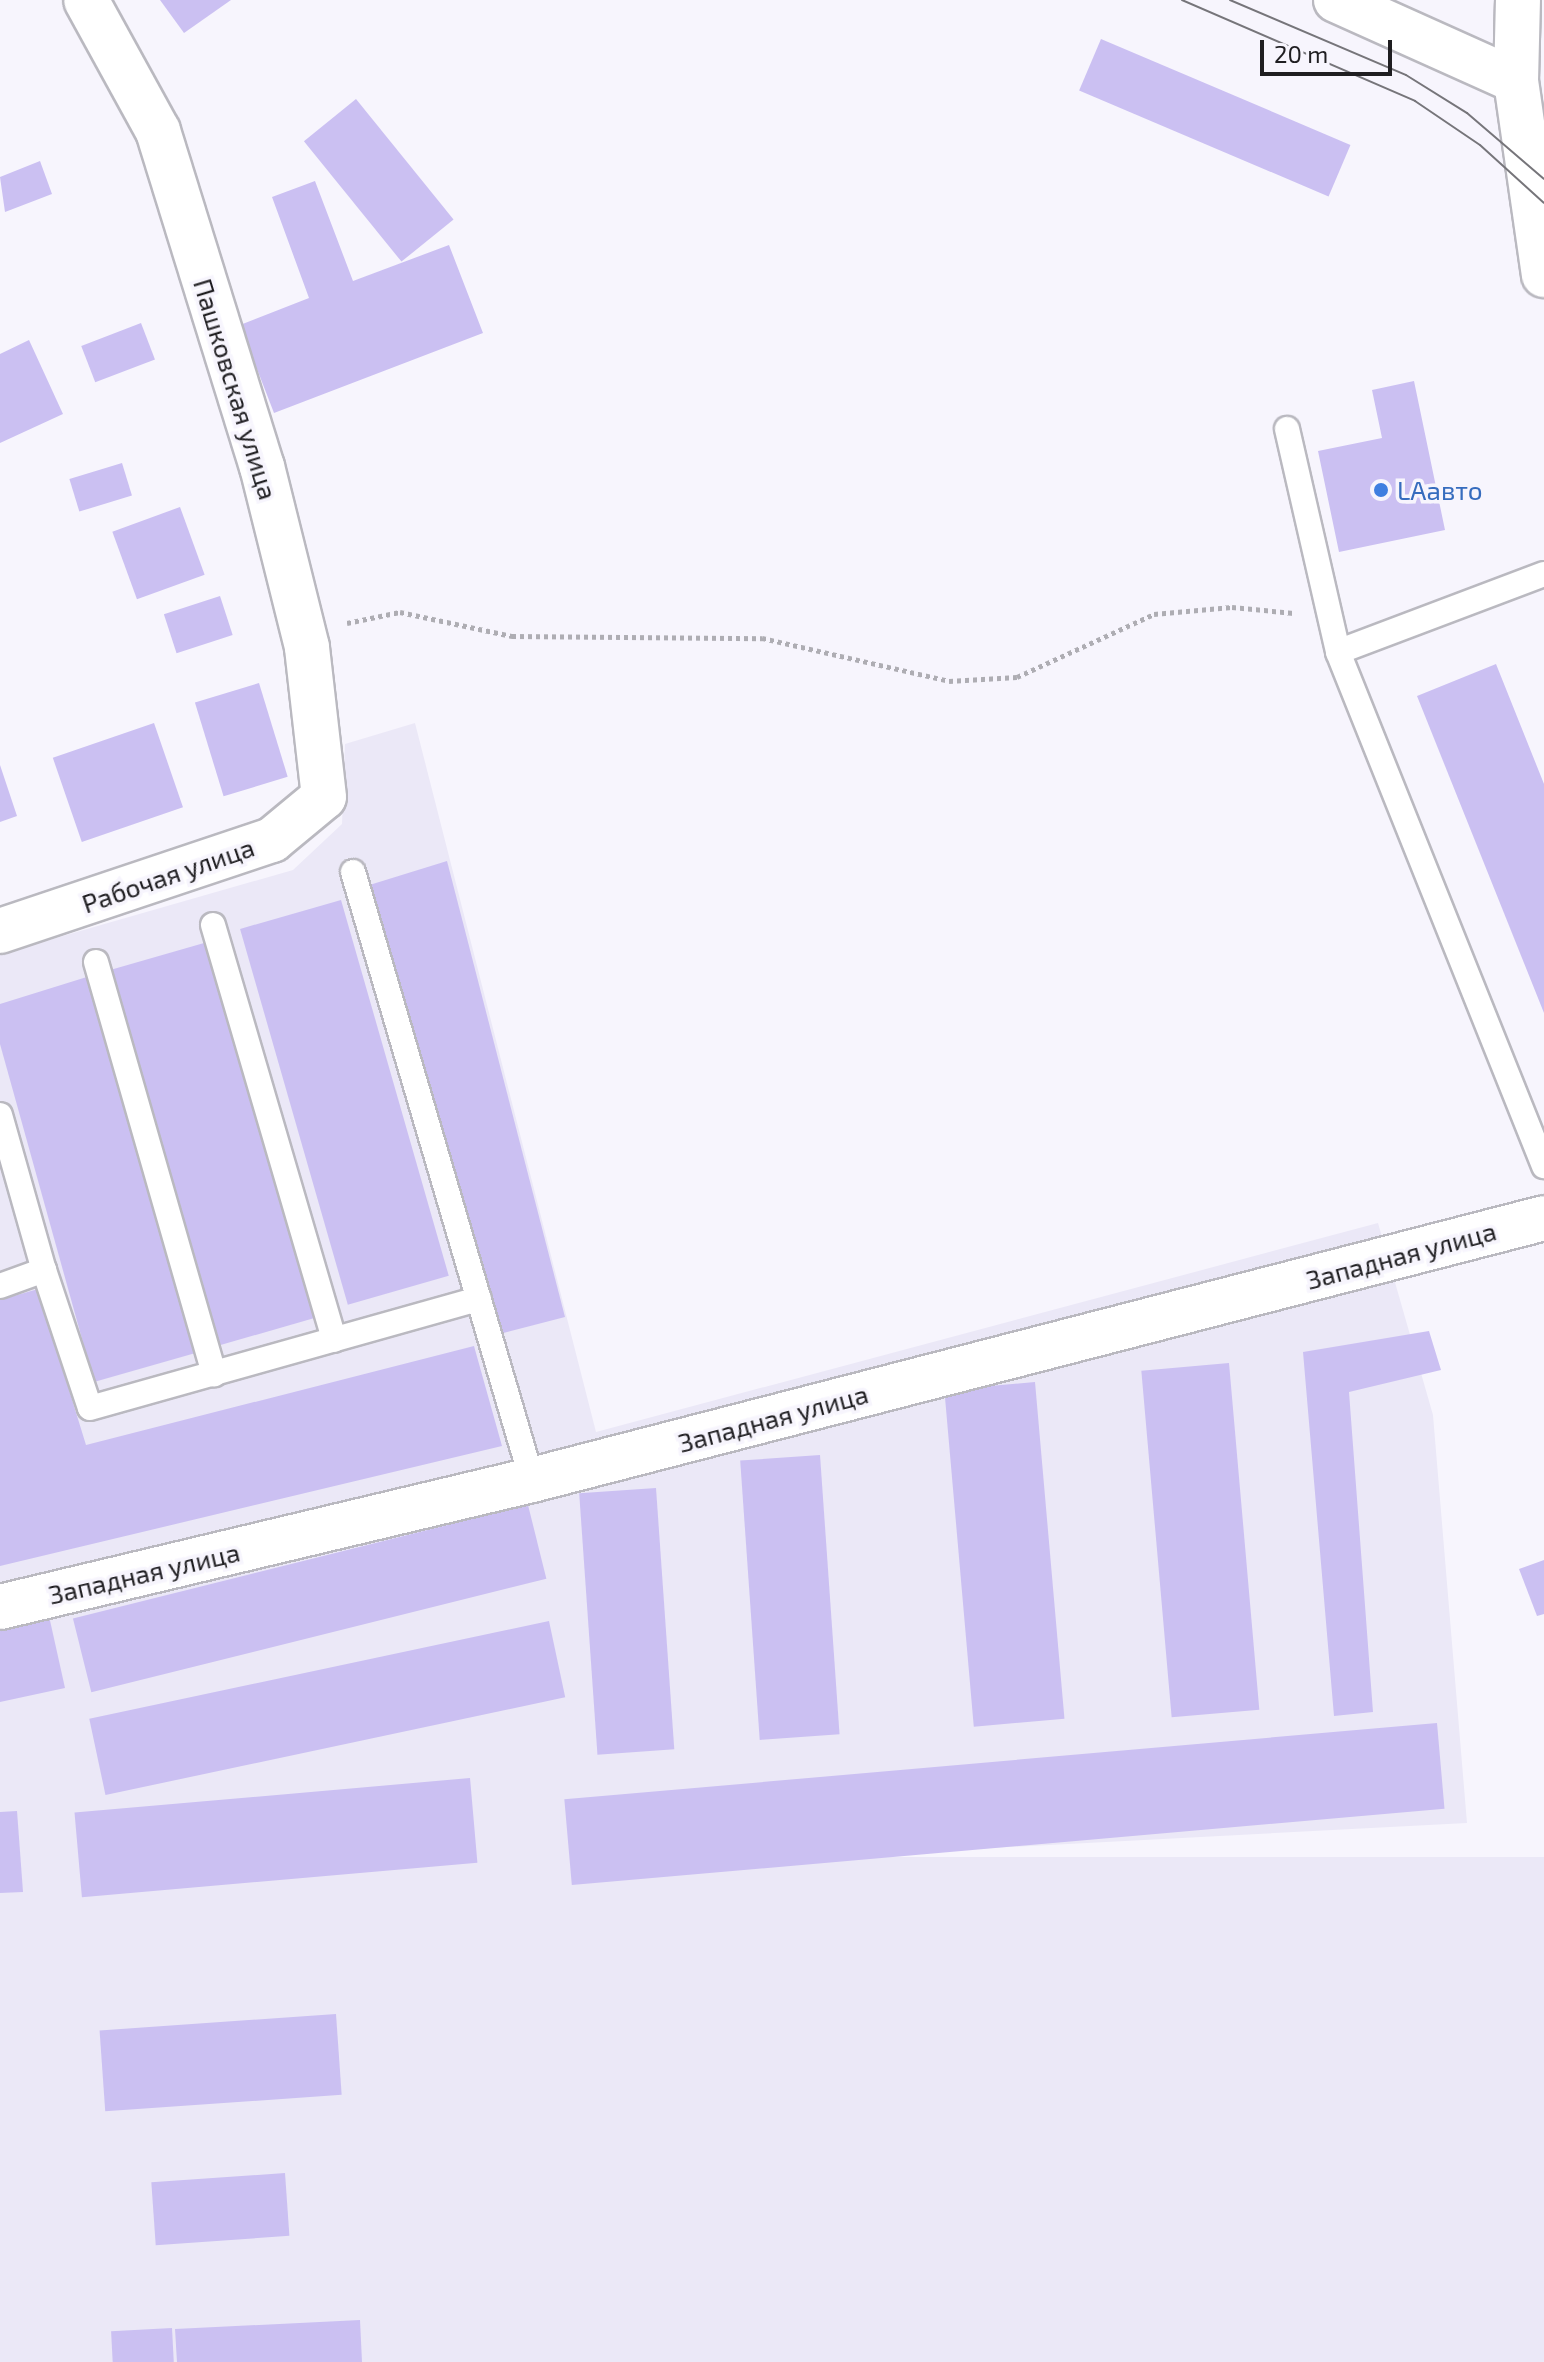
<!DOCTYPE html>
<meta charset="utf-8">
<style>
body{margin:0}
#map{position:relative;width:1544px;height:2362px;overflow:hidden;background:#f7f5fd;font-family:"Exo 2",sans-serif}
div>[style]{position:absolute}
.built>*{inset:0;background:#ebe8f7;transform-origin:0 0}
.building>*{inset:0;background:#cbc0f2;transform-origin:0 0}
.path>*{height:5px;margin-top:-2.5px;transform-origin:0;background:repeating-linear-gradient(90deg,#aeadb3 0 4px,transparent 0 8px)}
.roads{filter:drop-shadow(2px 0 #bab9c0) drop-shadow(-2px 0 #bab9c0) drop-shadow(0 2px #bab9c0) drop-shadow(0 -2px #bab9c0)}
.lane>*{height:24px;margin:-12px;padding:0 12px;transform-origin:12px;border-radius:12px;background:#fff}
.street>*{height:44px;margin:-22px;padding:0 22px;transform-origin:22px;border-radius:22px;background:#fff}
.secondary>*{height:44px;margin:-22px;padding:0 22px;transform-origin:22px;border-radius:22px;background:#fff}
.tram>*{height:2px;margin:-1px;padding:0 1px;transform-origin:1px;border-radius:1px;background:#76757a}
.dots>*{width:22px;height:22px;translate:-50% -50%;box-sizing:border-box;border:4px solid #f7f5fd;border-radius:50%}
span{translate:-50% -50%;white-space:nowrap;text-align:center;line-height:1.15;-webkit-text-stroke:7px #f7f5fd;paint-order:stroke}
.street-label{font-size:26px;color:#1f1e21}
.shop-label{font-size:26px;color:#366cbe}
.left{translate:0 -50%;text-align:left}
.scale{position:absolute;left:1260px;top:40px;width:132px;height:36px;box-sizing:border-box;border:4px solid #1f1e21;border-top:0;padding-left:10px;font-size:24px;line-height:28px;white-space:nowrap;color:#1f1e21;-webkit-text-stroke:6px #f7f5fd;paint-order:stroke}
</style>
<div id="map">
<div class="built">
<i style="clip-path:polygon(415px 723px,596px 1432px,1378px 1223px,1433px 1415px,1467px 1823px,0 1900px,0 954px,293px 870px,342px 824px,345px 744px)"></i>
<i style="left:1544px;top:1857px;width:505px;height:1546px;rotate:90deg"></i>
</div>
<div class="building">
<i style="clip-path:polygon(160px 0,231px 0,184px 33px)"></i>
<i style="left:1101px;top:39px;width:271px;height:56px;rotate:23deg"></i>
<i style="left:356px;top:99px;width:155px;height:67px;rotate:51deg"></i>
<i style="clip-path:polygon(40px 161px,52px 194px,5px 212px,0 177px)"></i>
<i style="clip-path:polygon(315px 181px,353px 281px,449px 245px,483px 333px,274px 413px,240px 325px,309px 298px,272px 197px)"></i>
<i style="left:141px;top:323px;width:39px;height:64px;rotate:69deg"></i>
<i style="clip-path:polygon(29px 340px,63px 414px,0 443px,0 354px)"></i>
<i style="clip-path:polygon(1414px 381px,1445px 530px,1339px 552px,1318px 451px,1382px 438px,1372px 390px)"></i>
<i style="left:122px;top:463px;width:34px;height:55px;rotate:73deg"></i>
<i style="left:180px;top:507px;width:72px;height:72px;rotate:70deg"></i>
<i style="left:220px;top:596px;width:41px;height:59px;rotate:72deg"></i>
<i style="clip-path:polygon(1496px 664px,1544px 784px,1544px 1013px,1417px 696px)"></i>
<i style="left:259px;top:683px;width:98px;height:67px;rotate:73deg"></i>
<i style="left:154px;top:723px;width:89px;height:107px;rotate:71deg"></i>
<i style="clip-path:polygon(0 765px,17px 816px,0 822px)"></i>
<i style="clip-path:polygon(447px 861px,565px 1317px,492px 1336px,363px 887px)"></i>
<i style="left:341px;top:900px;width:391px;height:105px;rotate:74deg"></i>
<i style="left:211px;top:941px;width:391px;height:104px;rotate:74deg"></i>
<i style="clip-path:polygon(90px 976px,199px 1352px,94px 1382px,0 1044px,0 1004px)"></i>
<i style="clip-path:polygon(38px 1289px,86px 1445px,474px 1346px,502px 1446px,0 1566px,0 1300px)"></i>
<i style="clip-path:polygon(1429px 1331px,1441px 1370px,1349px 1392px,1373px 1712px,1334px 1716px,1303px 1352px)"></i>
<i style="left:1229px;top:1363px;width:348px;height:88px;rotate:85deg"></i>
<i style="left:1035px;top:1382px;width:338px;height:91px;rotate:85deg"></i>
<i style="left:820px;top:1455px;width:280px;height:80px;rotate:86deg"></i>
<i style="left:656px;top:1488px;width:262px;height:77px;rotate:86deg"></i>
<i style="left:528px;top:1505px;width:76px;height:469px;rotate:76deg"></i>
<i style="clip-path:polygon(1544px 1560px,1544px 1614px,1537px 1616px,1519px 1569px)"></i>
<i style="clip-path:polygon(47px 1607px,65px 1688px,0 1702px,0 1618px)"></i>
<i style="left:549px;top:1621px;width:78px;height:470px;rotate:78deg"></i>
<i style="left:1437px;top:1723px;width:86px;height:876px;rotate:85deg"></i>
<i style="left:470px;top:1778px;width:85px;height:397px;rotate:85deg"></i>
<i style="clip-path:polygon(17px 1811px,23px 1892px,0 1893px,0 1812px)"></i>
<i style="left:336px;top:2014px;width:81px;height:237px;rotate:86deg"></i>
<i style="left:285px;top:2173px;width:63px;height:134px;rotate:86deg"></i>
<i style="clip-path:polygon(360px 2320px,362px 2362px,177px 2362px,175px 2329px)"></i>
<i style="left:172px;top:2328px;width:34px;height:61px;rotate:87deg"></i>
</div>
<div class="path">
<i style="left:347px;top:623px;width:54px;rotate:-11.7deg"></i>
<i style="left:400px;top:612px;width:115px;rotate:12.1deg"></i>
<i style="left:512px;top:636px;width:250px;rotate:0.5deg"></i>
<i style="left:762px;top:638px;width:192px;rotate:12.9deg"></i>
<i style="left:949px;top:681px;width:68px;rotate:-3.4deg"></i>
<i style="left:1017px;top:677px;width:151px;rotate:-24.7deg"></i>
<i style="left:1154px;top:614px;width:78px;rotate:-5.1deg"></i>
<i style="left:1232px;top:607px;width:62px;rotate:5.5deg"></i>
</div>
<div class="roads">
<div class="lane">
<i style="left:1287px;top:429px;width:229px;rotate:77.1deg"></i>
<i style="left:1544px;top:574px;width:220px;rotate:159.3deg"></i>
<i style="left:1338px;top:652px;width:554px;rotate:68.16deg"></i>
<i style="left:353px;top:872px;width:634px;rotate:73.6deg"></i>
<i style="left:213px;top:925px;width:432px;rotate:73.7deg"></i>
<i style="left:96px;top:962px;width:429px;rotate:74deg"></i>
<i style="left:0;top:1115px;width:161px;rotate:74.2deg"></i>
<i style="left:0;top:1286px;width:47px;rotate:-20deg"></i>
<i style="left:44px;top:1270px;width:145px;rotate:71.6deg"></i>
<i style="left:90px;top:1408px;width:404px;rotate:-15.7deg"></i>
</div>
<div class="street">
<i style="left:1516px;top:81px;width:81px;rotate:-88.6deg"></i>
<i style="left:0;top:931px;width:287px;rotate:-18.5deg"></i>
<i style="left:272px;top:840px;width:67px;rotate:-39.6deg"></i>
<i style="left:324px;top:797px;width:151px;rotate:-96.5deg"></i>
<i style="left:307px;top:647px;width:186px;rotate:-104deg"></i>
<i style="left:262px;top:467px;width:352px;rotate:-107.2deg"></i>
<i style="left:158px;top:131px;width:149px;rotate:-118.8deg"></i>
<i style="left:0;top:1607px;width:547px;rotate:-13.43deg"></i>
<i style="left:532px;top:1480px;width:1045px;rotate:-14.51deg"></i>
</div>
<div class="secondary">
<i style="left:1336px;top:0;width:197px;rotate:24.2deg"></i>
<i style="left:1516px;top:81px;width:196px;rotate:81.8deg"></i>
</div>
</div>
<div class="tram">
<i style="left:1182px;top:0;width:254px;rotate:23.4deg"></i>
<i style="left:1415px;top:101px;width:78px;rotate:34.1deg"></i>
<i style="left:1480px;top:145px;width:86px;rotate:42.2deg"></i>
<i style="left:1230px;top:0;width:191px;rotate:23.1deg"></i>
<i style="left:1406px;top:75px;width:72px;rotate:31.9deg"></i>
<i style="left:1467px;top:113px;width:101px;rotate:40.6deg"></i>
</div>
<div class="dots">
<i style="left:1381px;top:490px;background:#3f7fe0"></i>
</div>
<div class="street-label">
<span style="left:236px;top:389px;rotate:73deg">Пашковская улица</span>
<span style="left:168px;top:875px;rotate:-19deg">Рабочая улица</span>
<span style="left:1401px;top:1255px;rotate:-15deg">Западная улица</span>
<span style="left:773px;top:1418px;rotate:-15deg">Западная улица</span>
<span style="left:144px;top:1573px;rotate:-13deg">Западная улица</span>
</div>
<div class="shop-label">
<span class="left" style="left:1397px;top:490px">LAавто</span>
</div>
<div class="scale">20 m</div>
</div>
